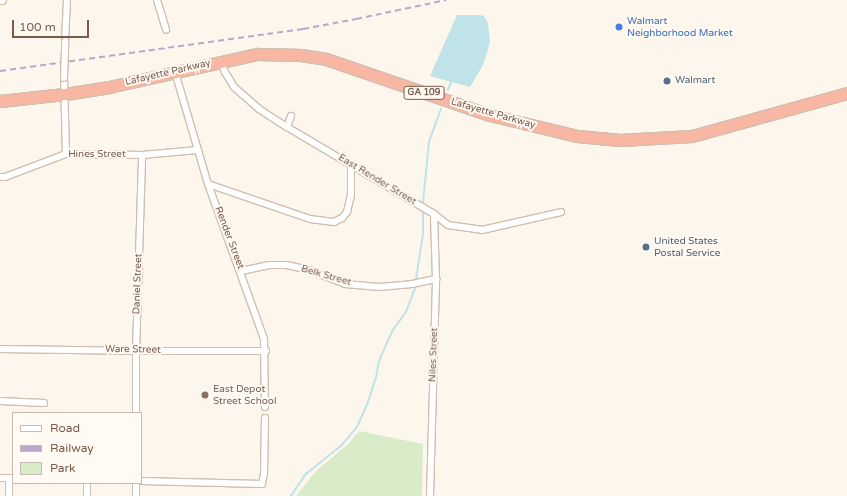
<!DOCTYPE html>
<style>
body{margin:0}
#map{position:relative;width:847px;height:496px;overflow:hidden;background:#fdf6ec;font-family:"Varela Round",sans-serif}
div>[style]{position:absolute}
.green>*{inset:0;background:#d8ecc9}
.water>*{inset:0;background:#bfe3e8}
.stream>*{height:1.5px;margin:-0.75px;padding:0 0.75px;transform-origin:0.75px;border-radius:0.75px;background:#bfe3e8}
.roads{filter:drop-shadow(1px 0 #d1beb0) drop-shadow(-1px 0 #d1beb0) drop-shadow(0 1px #d1beb0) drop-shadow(0 -1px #d1beb0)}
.street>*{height:6px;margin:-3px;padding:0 3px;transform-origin:3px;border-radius:3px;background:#fff}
.secondary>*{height:8px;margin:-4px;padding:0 4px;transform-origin:4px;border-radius:4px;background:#fff}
.highway>*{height:11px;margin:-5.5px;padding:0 5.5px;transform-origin:5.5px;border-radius:5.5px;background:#f7b7a3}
.rail>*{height:1.5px;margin-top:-0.75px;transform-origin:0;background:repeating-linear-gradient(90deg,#b9a8c9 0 6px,transparent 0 10px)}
.bridges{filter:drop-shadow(1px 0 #d1beb0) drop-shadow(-1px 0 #d1beb0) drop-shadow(0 1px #d1beb0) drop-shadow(0 -1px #d1beb0)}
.street-bridge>*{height:6px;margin:-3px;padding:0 3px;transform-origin:3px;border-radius:3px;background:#fff}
.dots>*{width:11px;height:11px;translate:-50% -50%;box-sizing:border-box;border:2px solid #fffaf3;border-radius:50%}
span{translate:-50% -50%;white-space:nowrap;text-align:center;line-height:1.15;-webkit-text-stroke:4px #fffaf3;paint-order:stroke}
.shield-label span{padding:1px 3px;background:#fffaf3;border:1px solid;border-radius:3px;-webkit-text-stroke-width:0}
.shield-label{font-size:9px;color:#7a5c4d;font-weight:700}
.shop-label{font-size:10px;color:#366cbe}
.left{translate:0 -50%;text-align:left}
.street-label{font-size:10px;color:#7a5c4d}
.service-label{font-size:10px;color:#4e5e75}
.education-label{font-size:10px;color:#785e54}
.legend{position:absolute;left:12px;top:412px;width:130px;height:72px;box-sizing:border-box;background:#fffaf3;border:1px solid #cabbb1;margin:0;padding:5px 7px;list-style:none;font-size:12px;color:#7a5c4d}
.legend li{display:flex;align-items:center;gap:8px;height:20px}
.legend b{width:20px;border:1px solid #cabbb1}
.scale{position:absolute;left:12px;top:20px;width:77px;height:18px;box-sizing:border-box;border:2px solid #7a5c4d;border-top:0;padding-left:5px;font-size:12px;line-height:14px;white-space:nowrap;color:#7a5c4d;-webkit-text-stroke:3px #fffaf3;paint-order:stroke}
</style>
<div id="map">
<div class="green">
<i style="clip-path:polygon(359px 431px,423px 444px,422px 496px,296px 496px,316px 471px,347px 445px)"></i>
</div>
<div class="water">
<i style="clip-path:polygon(457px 15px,480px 15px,484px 16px,488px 23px,490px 41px,487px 53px,483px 65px,470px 87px,430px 76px)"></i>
</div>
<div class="stream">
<i style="left:448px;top:90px;width:9px;rotate:-69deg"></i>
<i style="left:423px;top:203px;width:61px;rotate:-84.4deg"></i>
<i style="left:429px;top:142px;width:35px;rotate:-70deg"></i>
<i style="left:416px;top:279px;width:46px;rotate:-81.2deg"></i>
<i style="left:423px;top:234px;width:22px;rotate:-90deg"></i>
<i style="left:291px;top:496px;width:27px;rotate:-56deg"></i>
<i style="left:306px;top:474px;width:46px;rotate:-38.9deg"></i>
<i style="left:342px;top:445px;width:23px;rotate:-50deg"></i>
<i style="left:357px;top:427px;width:24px;rotate:-66deg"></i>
<i style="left:367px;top:405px;width:28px;rotate:-72deg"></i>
<i style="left:376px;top:378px;width:17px;rotate:-80deg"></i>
<i style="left:379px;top:361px;width:34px;rotate:-66deg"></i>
<i style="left:393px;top:330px;width:22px;rotate:-54deg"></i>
<i style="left:406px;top:312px;width:26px;rotate:-69deg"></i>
</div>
<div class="roads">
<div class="street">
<i style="left:157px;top:0;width:31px;rotate:73deg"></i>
<i style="left:65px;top:41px;width:41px;rotate:-87.2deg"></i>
<i style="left:221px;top:60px;width:13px;rotate:72deg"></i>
<i style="left:225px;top:72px;width:17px;rotate:59deg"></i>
<i style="left:234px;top:87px;width:33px;rotate:41deg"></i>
<i style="left:259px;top:109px;width:33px;rotate:33deg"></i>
<i style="left:287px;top:127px;width:171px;rotate:30.6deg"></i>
<i style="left:434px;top:214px;width:18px;rotate:38deg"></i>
<i style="left:448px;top:225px;width:34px;rotate:8deg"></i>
<i style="left:482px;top:230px;width:81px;rotate:-12.8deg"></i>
<i style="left:175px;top:72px;width:117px;rotate:73.6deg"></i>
<i style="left:208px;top:184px;width:165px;rotate:70.1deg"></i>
<i style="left:264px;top:339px;width:68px;rotate:89.2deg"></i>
<i style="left:64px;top:78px;width:76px;rotate:88.5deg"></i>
<i style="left:287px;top:127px;width:12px;rotate:-70deg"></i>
<i style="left:0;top:177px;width:5px"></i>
<i style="left:5px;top:177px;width:65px;rotate:-20.7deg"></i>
<i style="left:66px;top:154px;width:76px;rotate:0.8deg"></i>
<i style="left:142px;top:155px;width:56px;rotate:-5.1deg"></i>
<i style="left:208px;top:184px;width:108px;rotate:18.9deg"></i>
<i style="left:310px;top:219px;width:24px;rotate:7deg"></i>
<i style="left:334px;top:222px;width:9px;rotate:-27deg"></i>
<i style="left:342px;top:218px;width:8px;rotate:-50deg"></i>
<i style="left:347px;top:212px;width:18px;rotate:-77deg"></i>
<i style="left:351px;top:194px;width:30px;rotate:-90deg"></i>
<i style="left:241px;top:271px;width:29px;rotate:-12deg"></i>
<i style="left:269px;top:265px;width:18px"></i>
<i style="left:287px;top:265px;width:23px;rotate:13deg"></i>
<i style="left:309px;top:270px;width:39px;rotate:21deg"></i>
<i style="left:345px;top:284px;width:34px;rotate:5deg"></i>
<i style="left:379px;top:287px;width:33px;rotate:-5deg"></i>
<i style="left:412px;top:284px;width:25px;rotate:-12deg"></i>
<i style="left:0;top:349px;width:143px;rotate:0.8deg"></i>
<i style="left:143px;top:351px;width:123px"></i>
<i style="left:0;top:401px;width:44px;rotate:2.6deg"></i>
<i style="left:136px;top:413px;width:62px;rotate:-90deg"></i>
<i style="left:136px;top:351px;width:196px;rotate:-88.2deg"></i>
<i style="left:0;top:478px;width:13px"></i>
<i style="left:141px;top:481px;width:121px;rotate:1.4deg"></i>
<i style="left:262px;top:484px;width:10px;rotate:-79deg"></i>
<i style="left:264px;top:474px;width:56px;rotate:-89deg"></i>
<i style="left:9px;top:496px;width:18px;rotate:-90deg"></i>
<i style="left:87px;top:496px;width:13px;rotate:-90deg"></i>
<i style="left:136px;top:496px;width:13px;rotate:-90deg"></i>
<i style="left:430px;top:496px;width:217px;rotate:-88.4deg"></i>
<i style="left:436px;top:279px;width:65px;rotate:-91.8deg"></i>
</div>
<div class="secondary">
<i style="left:0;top:0;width:2px"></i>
</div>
<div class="highway">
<i style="left:0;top:101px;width:65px;rotate:-6.1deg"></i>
<i style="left:65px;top:94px;width:45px;rotate:-9deg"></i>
<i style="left:109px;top:87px;width:152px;rotate:-12.6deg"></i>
<i style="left:257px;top:54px;width:44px;rotate:1.3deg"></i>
<i style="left:301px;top:55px;width:25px;rotate:9deg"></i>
<i style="left:326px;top:59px;width:173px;rotate:18.9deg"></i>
<i style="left:490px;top:115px;width:89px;rotate:13.6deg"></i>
<i style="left:577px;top:136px;width:43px;rotate:5.3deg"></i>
<i style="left:620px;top:140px;width:72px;rotate:-3.2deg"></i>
<i style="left:692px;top:136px;width:161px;rotate:-15.5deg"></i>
</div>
</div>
<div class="rail">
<i style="left:0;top:71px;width:306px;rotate:-7.9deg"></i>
<i style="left:303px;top:29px;width:54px;rotate:-10.7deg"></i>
<i style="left:356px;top:19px;width:92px;rotate:-11.9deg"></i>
</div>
<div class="bridges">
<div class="street-bridge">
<i style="left:64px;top:78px;width:37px;rotate:-88deg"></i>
</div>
</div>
<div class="dots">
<i style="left:619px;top:27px;background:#3f7fe0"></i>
<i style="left:667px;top:81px;background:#5c6f8a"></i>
<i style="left:646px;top:247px;background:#5c6f8a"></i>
<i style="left:205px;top:395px;background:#8d6e63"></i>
</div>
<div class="shield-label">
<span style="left:424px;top:93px">GA 109</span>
</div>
<div class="shop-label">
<span class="left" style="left:627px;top:27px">Walmart<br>Neighborhood Market</span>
</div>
<div class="street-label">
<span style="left:168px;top:73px;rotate:-13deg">Lafayette Parkway</span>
<span style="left:493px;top:114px;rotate:16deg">Lafayette Parkway</span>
<span style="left:97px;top:155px">Hines Street</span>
<span style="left:377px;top:180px;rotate:31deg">East Render Street</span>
<span style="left:229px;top:238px;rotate:69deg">Render Street</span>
<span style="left:326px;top:276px;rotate:16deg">Belk Street</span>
<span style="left:138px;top:284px;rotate:-88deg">Daniel Street</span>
<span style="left:133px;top:350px;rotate:1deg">Ware Street</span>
<span style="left:434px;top:355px;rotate:-88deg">Niles Street</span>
</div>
<div class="service-label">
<span class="left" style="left:675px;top:81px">Walmart</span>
<span class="left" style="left:654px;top:247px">United States<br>Postal Service</span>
</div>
<div class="education-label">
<span class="left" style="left:213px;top:395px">East Depot<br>Street School</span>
</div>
<ul class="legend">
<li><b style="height:5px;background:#fff"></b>Road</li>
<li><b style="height:5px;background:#b9a8c9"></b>Railway</li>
<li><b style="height:11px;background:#d8ecc9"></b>Park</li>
</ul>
<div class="scale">100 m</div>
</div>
